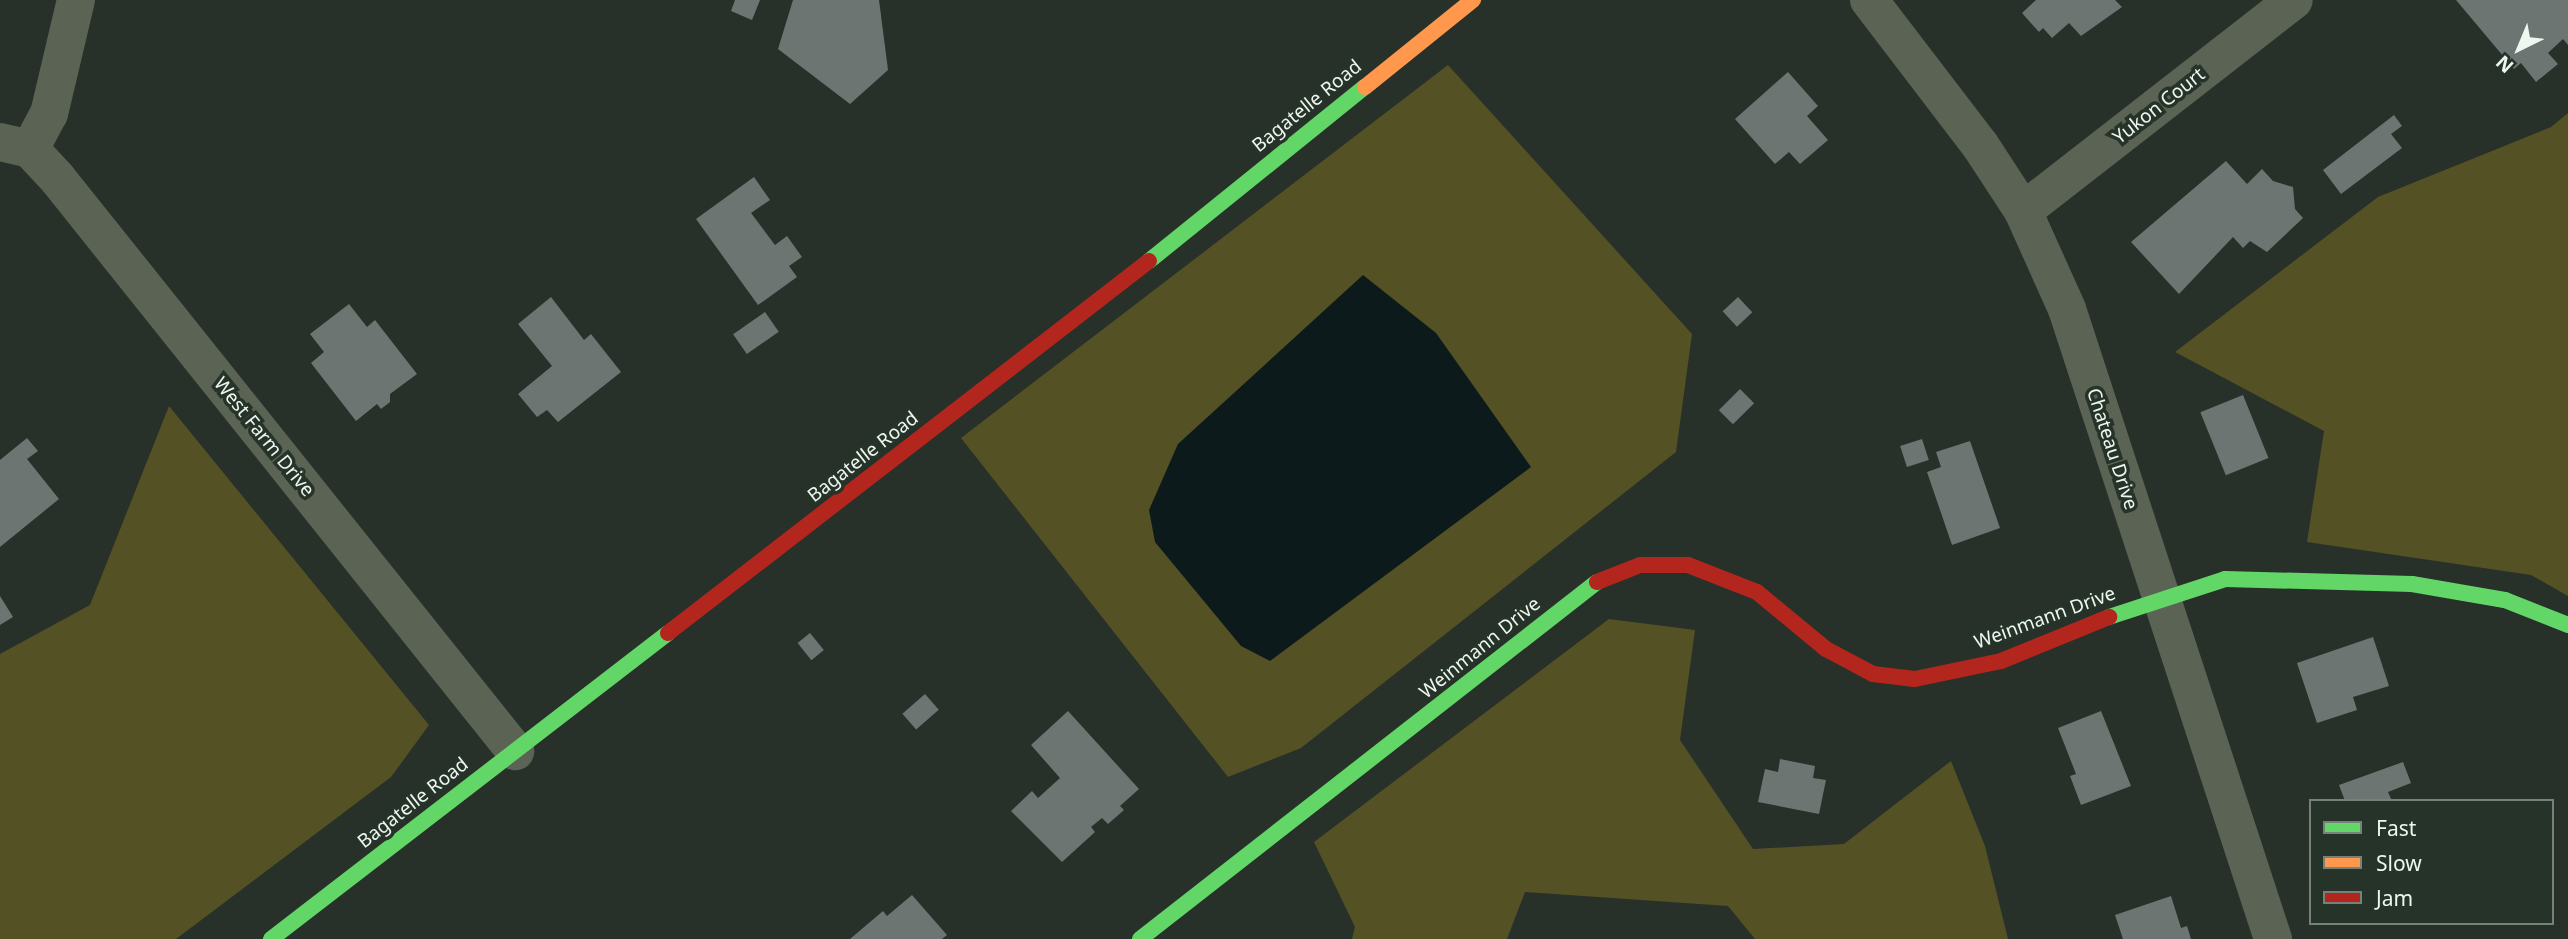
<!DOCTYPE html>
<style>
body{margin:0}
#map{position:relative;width:2568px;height:939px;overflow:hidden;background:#28302a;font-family:"Noto Sans",sans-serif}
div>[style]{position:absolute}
.green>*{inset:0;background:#545124}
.water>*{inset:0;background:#0c1a1b}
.building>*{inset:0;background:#6d7572;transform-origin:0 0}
.street>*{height:38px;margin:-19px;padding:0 19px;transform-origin:19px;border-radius:19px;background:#5b6354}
.fast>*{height:16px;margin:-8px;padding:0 8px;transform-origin:8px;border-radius:8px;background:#63d668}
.slow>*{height:16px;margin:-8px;padding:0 8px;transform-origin:8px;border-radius:8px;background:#ff974d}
.jam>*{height:16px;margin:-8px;padding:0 8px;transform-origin:8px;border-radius:8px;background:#b3261e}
span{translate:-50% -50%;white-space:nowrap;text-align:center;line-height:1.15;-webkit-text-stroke:7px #253329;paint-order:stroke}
.street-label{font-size:19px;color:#eef6f0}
.legend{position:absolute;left:2309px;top:799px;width:245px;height:126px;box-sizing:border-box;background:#253329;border:2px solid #758179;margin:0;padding:9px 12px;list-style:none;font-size:21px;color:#eef6f0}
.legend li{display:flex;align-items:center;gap:14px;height:35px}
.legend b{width:35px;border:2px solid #758179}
.north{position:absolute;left:2484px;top:14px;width:70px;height:70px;-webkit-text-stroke:5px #253329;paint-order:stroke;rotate:223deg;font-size:19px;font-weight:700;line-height:28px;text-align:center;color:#eef6f0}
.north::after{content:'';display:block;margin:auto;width:24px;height:32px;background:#eef6f0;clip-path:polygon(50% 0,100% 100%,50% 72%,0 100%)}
</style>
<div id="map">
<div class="green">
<i style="clip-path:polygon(1448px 65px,1692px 334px,1676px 452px,1301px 748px,1228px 777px,961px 438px)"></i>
<i style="clip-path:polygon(2568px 113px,2568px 596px,2531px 575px,2307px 542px,2324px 431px,2175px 352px,2378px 197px,2551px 127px)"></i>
<i style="clip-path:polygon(169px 406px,429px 725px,391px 777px,176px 939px,0 939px,0 654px,90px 605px)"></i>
<i style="clip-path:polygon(1609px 619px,1695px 630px,1680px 740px,1753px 849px,1844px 844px,1951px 761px,1985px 846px,2008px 939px,1755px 939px,1728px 906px,1525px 892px,1507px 939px,1352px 939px,1355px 927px,1314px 842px)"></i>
</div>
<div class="water">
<i style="clip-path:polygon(1363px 275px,1436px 333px,1531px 467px,1270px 661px,1241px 646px,1155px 542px,1149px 510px,1178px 444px)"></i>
</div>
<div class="building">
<i style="clip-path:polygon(735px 0,760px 0,752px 20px,731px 11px)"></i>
<i style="clip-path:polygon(793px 0,879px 0,888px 70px,850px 104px,778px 49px)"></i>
<i style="clip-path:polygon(2036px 0,2115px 0,2122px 7px,2081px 36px,2069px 23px,2052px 38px,2043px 28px,2039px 32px,2022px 13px)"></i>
<i style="clip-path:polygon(2456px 0,2568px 0,2568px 45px,2563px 39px,2548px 53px,2558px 64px,2536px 82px,2521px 63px,2514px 69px)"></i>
<i style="clip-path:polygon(1788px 72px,1818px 106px,1807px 116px,1828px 140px,1800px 164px,1789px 152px,1775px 164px,1735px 119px)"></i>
<i style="clip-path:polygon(2394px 115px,2402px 126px,2391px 134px,2402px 148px,2341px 194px,2323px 170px)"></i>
<i style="clip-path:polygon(2226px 161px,2247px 184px,2262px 169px,2273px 181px,2293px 187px,2295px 209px,2303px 218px,2267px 252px,2250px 241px,2243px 248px,2233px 237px,2179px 294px,2131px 242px)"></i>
<i style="clip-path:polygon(754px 177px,770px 200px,751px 213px,775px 245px,787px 236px,802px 257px,789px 266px,797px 277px,758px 305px,696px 219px)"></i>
<i style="clip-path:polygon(551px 297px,584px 340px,591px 334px,621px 372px,558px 422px,547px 410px,537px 417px,518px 394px,552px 366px,518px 324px)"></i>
<i style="left:1738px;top:297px;width:21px;height:21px;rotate:47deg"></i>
<i style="clip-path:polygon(349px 304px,367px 327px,375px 320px,417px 374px,390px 394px,390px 402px,381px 409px,377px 404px,356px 421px,311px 363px,324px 352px,310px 334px)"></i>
<i style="left:765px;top:312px;width:24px;height:39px;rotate:55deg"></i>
<i style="left:1740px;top:389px;width:20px;height:30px;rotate:45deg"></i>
<i style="left:2243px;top:395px;width:68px;height:46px;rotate:68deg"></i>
<i style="clip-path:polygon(27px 438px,38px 451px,27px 459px,59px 499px,0 547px,0 460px)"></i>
<i style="left:1922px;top:439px;width:22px;height:23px;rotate:72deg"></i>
<i style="clip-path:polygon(1970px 441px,2000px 528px,1952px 545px,1927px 472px,1941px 467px,1936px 452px)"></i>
<i style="clip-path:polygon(0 596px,13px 617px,0 625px)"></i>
<i style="left:810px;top:633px;width:22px;height:16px;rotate:51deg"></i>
<i style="clip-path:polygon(2373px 637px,2389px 686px,2353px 697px,2357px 710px,2317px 723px,2297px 663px)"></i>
<i style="left:925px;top:694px;width:21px;height:30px;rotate:49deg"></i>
<i style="clip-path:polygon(1068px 711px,1139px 789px,1120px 806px,1124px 810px,1108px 824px,1102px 818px,1091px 827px,1095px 832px,1062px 862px,1011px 811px,1032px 791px,1038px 798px,1060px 778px,1031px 745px)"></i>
<i style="clip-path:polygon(2101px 711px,2131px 786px,2081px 805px,2070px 776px,2076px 774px,2058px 728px)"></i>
<i style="clip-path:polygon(1780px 759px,1815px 766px,1813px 778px,1826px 780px,1819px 814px,1758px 802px,1765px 769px,1778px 772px)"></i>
<i style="clip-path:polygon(2403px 762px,2411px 783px,2388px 792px,2392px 801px,2345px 801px,2339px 785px)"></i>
<i style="clip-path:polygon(912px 895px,947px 935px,942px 939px,850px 939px,883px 911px,887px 916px)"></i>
<i style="clip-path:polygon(2171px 896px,2181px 928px,2187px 926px,2191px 939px,2123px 939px,2115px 915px)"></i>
</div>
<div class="street">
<i style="left:1869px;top:0;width:183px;rotate:52.6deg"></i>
<i style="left:1980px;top:145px;width:79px;rotate:56.9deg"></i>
<i style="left:2023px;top:211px;width:107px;rotate:65.8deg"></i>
<i style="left:2067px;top:309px;width:663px;rotate:71.89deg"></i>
<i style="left:0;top:142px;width:31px;rotate:13deg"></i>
<i style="left:30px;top:149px;width:40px;rotate:47deg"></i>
<i style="left:57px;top:178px;width:734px;rotate:51.36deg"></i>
<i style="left:30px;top:149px;width:40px;rotate:-62deg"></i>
<i style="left:49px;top:114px;width:117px;rotate:-76.7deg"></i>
<i style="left:2023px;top:211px;width:343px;rotate:-37.9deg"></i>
</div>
<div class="fast">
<i style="left:1149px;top:261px;width:277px;rotate:-38.9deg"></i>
<i style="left:2109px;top:617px;width:122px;rotate:-18.1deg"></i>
<i style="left:2225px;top:579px;width:187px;rotate:1.5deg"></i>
<i style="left:2412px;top:584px;width:94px;rotate:9.8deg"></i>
<i style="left:2505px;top:600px;width:68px;rotate:21.6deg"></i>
<i style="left:271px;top:939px;width:501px;rotate:-37.62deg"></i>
<i style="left:1140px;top:939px;width:580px;rotate:-38deg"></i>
</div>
<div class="slow">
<i style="left:1365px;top:87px;width:139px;rotate:-38.9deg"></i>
</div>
<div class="jam">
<i style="left:1597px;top:582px;width:46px;rotate:-21.6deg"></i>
<i style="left:1640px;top:565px;width:48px"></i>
<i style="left:1688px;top:565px;width:74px;rotate:21.4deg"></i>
<i style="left:1757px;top:592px;width:89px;rotate:39.6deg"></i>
<i style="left:1826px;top:649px;width:53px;rotate:28deg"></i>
<i style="left:1873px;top:674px;width:42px;rotate:6.8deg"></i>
<i style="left:1915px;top:679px;width:88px;rotate:-11.8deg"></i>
<i style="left:2001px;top:661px;width:117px;rotate:-22.2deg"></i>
<i style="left:668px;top:633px;width:608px;rotate:-37.72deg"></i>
</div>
<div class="street-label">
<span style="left:1307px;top:106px;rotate:-39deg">Bagatelle Road</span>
<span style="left:2159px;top:106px;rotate:-38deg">Yukon Court</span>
<span style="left:264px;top:437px;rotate:51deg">West Farm Drive</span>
<span style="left:2112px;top:449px;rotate:72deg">Chateau Drive</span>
<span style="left:863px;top:457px;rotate:-38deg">Bagatelle Road</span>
<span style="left:2045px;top:618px;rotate:-20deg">Weinmann Drive</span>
<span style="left:1480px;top:648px;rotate:-39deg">Weinmann Drive</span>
<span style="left:413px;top:803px;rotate:-38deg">Bagatelle Road</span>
</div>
<ul class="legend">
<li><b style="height:9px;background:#63d668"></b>Fast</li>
<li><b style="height:9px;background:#ff974d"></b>Slow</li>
<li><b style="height:9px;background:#b3261e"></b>Jam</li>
</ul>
<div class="north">N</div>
</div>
